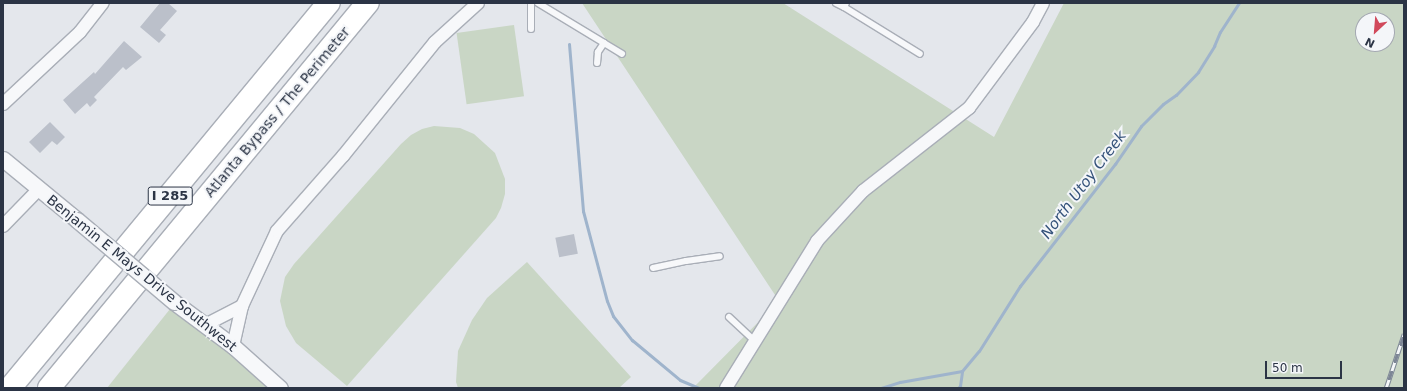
<!DOCTYPE html>
<style>
body{margin:0}
#map{position:relative;width:1407px;height:391px;overflow:hidden;background:#e4e7ec;font-family:"DejaVu Sans",sans-serif}
div>[style]{position:absolute}
.green>*{inset:0;background:#c9d6c5;transform-origin:0 0}
.stream>*{height:3px;margin:-1.5px;padding:0 1.5px;transform-origin:1.5px;border-radius:1.5px;background:#9fb4cc}
.building>*{inset:0;background:#bbc0ca;transform-origin:0 0}
.roads{filter:drop-shadow(1px 0 #a9aeb7) drop-shadow(-1px 0 #a9aeb7) drop-shadow(0 1px #a9aeb7) drop-shadow(0 -1px #a9aeb7)}
.service>*{height:6px;margin:-3px;padding:0 3px;transform-origin:3px;border-radius:3px;background:#f7f8fa}
.minor>*{height:12px;margin:-6px;padding:0 6px;transform-origin:6px;border-radius:6px;background:#f7f8fa}
.tertiary>*{height:15px;margin:-7.5px;padding:0 7.5px;transform-origin:7.5px;border-radius:7.5px;background:#f7f8fa}
.motorway>*{height:22px;margin:-11px;padding:0 11px;transform-origin:11px;border-radius:11px;background:#fff}
.rail>*{height:4.5px;margin-top:-2.25px;transform-origin:0;background:repeating-linear-gradient(90deg,#f4f6f9 0 9px,#7d8696 0 18px);box-sizing:border-box;border-block:1px solid #7d8696}
.bridges{filter:drop-shadow(1px 0 #a9aeb7) drop-shadow(-1px 0 #a9aeb7) drop-shadow(0 1px #a9aeb7) drop-shadow(0 -1px #a9aeb7)}
.tertiary-bridge>*{height:15px;margin:-7.5px;padding:0 7.5px;transform-origin:7.5px;border-radius:7.5px;background:#f7f8fa}
span{translate:-50% -50%;white-space:nowrap;text-align:center;line-height:1.15;-webkit-text-stroke:4px #f4f6f9;paint-order:stroke}
.shield-label span{padding:1px 3px;background:#f4f6f9;border:1px solid;border-radius:3px;-webkit-text-stroke-width:0}
.shield-label{font-size:13px;color:#2b3445;font-weight:700}
.street-label{font-size:14px;color:#2b3445}
.water-label{font-size:15px;color:#34527a;font-style:italic}
.frame{position:absolute;inset:0;border:4px solid #2b3445;pointer-events:none}
.north{position:absolute;left:1355px;top:12px;width:40px;height:40px;box-sizing:border-box;background:#f4f6f9;border:1px solid #a4a8b1;border-radius:50%;rotate:206deg;font-size:11px;font-weight:700;line-height:16px;text-align:center;color:#2b3445}
.north::after{content:'';display:block;margin:auto;width:14px;height:18px;background:#d1495b;clip-path:polygon(50% 0,100% 100%,50% 72%,0 100%)}
.scale{position:absolute;left:1265px;top:361px;width:77px;height:18px;box-sizing:border-box;border:2px solid #2b3445;border-top:0;padding-left:5px;font-size:12px;line-height:14px;white-space:nowrap;color:#2b3445;-webkit-text-stroke:3px #f4f6f9;paint-order:stroke}
</style>
<div id="map">
<div class="green">
<i style="clip-path:polygon(evenodd,582px 3px,783px 3px,994px 137px,1064px 3px,1404px 3px,1404px 388px,693px 388px,779px 301px,582px 3px,1363px 20px,1387px 20px,1387px 44px,1363px 44px,1363px 20px)"></i>
<i style="left:514px;top:25px;width:72px;height:58px;rotate:82deg"></i>
<i style="clip-path:polygon(434px 126px,460px 128px,474px 134px,495px 153px,505px 179px,505px 194px,501px 208px,496px 218px,347px 386px,296px 343px,286px 326px,280px 301px,285px 277px,294px 264px,401px 144px,411px 135px,422px 129px)"></i>
<i style="clip-path:polygon(527px 262px,631px 377px,619px 388px,458px 388px,456px 382px,458px 351px,472px 320px,487px 298px)"></i>
<i style="clip-path:polygon(174px 304px,287px 388px,107px 388px)"></i>
</div>
<div class="stream">
<i style="left:569px;top:44px;width:168px;rotate:85.2deg"></i>
<i style="left:583px;top:211px;width:93px;rotate:75.1deg"></i>
<i style="left:607px;top:301px;width:16px;rotate:68deg"></i>
<i style="left:613px;top:316px;width:31px;rotate:52deg"></i>
<i style="left:632px;top:340px;width:62px;rotate:39.8deg"></i>
<i style="left:680px;top:380px;width:21px;rotate:23deg"></i>
<i style="left:821px;top:388px;width:15px"></i>
<i style="left:881px;top:388px;width:20px;rotate:-18deg"></i>
<i style="left:900px;top:382px;width:63px;rotate:-10.1deg"></i>
<i style="left:958px;top:388px;width:3px;rotate:-45deg"></i>
<i style="left:960px;top:386px;width:15px;rotate:-82deg"></i>
<i style="left:962px;top:371px;width:26px;rotate:-50deg"></i>
<i style="left:979px;top:351px;width:77px;rotate:-57.8deg"></i>
<i style="left:1020px;top:286px;width:155px;rotate:-52.1deg"></i>
<i style="left:1115px;top:164px;width:46px;rotate:-55.6deg"></i>
<i style="left:1141px;top:126px;width:31px;rotate:-45deg"></i>
<i style="left:1163px;top:104px;width:16px;rotate:-35deg"></i>
<i style="left:1176px;top:95px;width:32px;rotate:-46deg"></i>
<i style="left:1198px;top:72px;width:31px;rotate:-58deg"></i>
<i style="left:1214px;top:46px;width:15px;rotate:-67deg"></i>
<i style="left:1220px;top:32px;width:35px;rotate:-57deg"></i>
</div>
<div class="building">
<i style="clip-path:polygon(160px 3px,168px 3px,177px 11px,160px 30px,166px 35px,159px 43px,140px 27px)"></i>
<i style="clip-path:polygon(124px 41px,142px 57px,126px 70px,123px 67px,94px 97px,97px 100px,90px 107px,87px 103px,75px 114px,63px 100px,94px 72px,95px 74px)"></i>
<i style="clip-path:polygon(50px 122px,65px 137px,57px 145px,52px 141px,40px 153px,29px 142px)"></i>
<i style="left:574px;top:234px;width:20px;height:19px;rotate:79deg"></i>
</div>
<div class="roads">
<div class="service">
<i style="left:538px;top:3px;width:77px;rotate:31.2deg"></i>
<i style="left:604px;top:43px;width:11px;rotate:124deg"></i>
<i style="left:598px;top:52px;width:11px;rotate:95deg"></i>
<i style="left:836px;top:3px;width:9px;rotate:27deg"></i>
<i style="left:846px;top:3px;width:4px;rotate:117deg"></i>
<i style="left:844px;top:7px;width:89px;rotate:31.7deg"></i>
<i style="left:531px;top:29px;width:26px;rotate:-90deg"></i>
<i style="left:604px;top:43px;width:21px;rotate:31deg"></i>
<i style="left:653px;top:268px;width:34px;rotate:-12deg"></i>
<i style="left:686px;top:261px;width:34px;rotate:-8deg"></i>
<i style="left:729px;top:317px;width:35px;rotate:43deg"></i>
</div>
<div class="minor">
<i style="left:3px;top:104px;width:105px;rotate:-43.1deg"></i>
<i style="left:80px;top:32px;width:37px;rotate:-52deg"></i>
<i style="left:3px;top:226px;width:52px;rotate:-45.8deg"></i>
<i style="left:205px;top:325px;width:42px;rotate:-27.2deg"></i>
<i style="left:233px;top:346px;width:41px;rotate:-77.3deg"></i>
<i style="left:242px;top:306px;width:83px;rotate:-65deg"></i>
<i style="left:277px;top:231px;width:100px;rotate:-48.7deg"></i>
<i style="left:343px;top:156px;width:146px;rotate:-51.1deg"></i>
<i style="left:435px;top:42px;width:58px;rotate:-42.2deg"></i>
<i style="left:726px;top:388px;width:173px;rotate:-58.2deg"></i>
<i style="left:817px;top:241px;width:68px;rotate:-47.4deg"></i>
<i style="left:863px;top:191px;width:135px;rotate:-38.1deg"></i>
<i style="left:969px;top:108px;width:107px;rotate:-53.3deg"></i>
<i style="left:1033px;top:22px;width:21px;rotate:-62deg"></i>
</div>
<div class="tertiary">
<i style="left:3px;top:159px;width:96px;rotate:39.5deg"></i>
<i style="left:174px;top:302px;width:74px;rotate:36.7deg"></i>
<i style="left:233px;top:346px;width:63px;rotate:41.8deg"></i>
</div>
<div class="motorway">
<i style="left:10px;top:388px;width:500px;rotate:-50.4deg"></i>
<i style="left:49px;top:388px;width:500px;rotate:-50.4deg"></i>
</div>
</div>
<div class="rail">
<i style="left:1386px;top:388px;width:57px;rotate:-71.6deg"></i>
</div>
<div class="bridges">
<div class="tertiary-bridge">
<i style="left:77px;top:220px;width:127px;rotate:40.2deg"></i>
</div>
</div>
<div class="shield-label">
<span style="left:170px;top:196px">I 285</span>
</div>
<div class="street-label">
<span style="left:277px;top:112px;rotate:-50deg">Atlanta Bypass / The Perimeter</span>
<span style="left:142px;top:273px;rotate:39deg">Benjamin E Mays Drive Southwest</span>
</div>
<div class="water-label">
<span style="left:1084px;top:185px;rotate:-53deg">North Utoy Creek</span>
</div>
<div class="frame"></div>
<div class="north">N</div>
<div class="scale">50 m</div>
</div>
